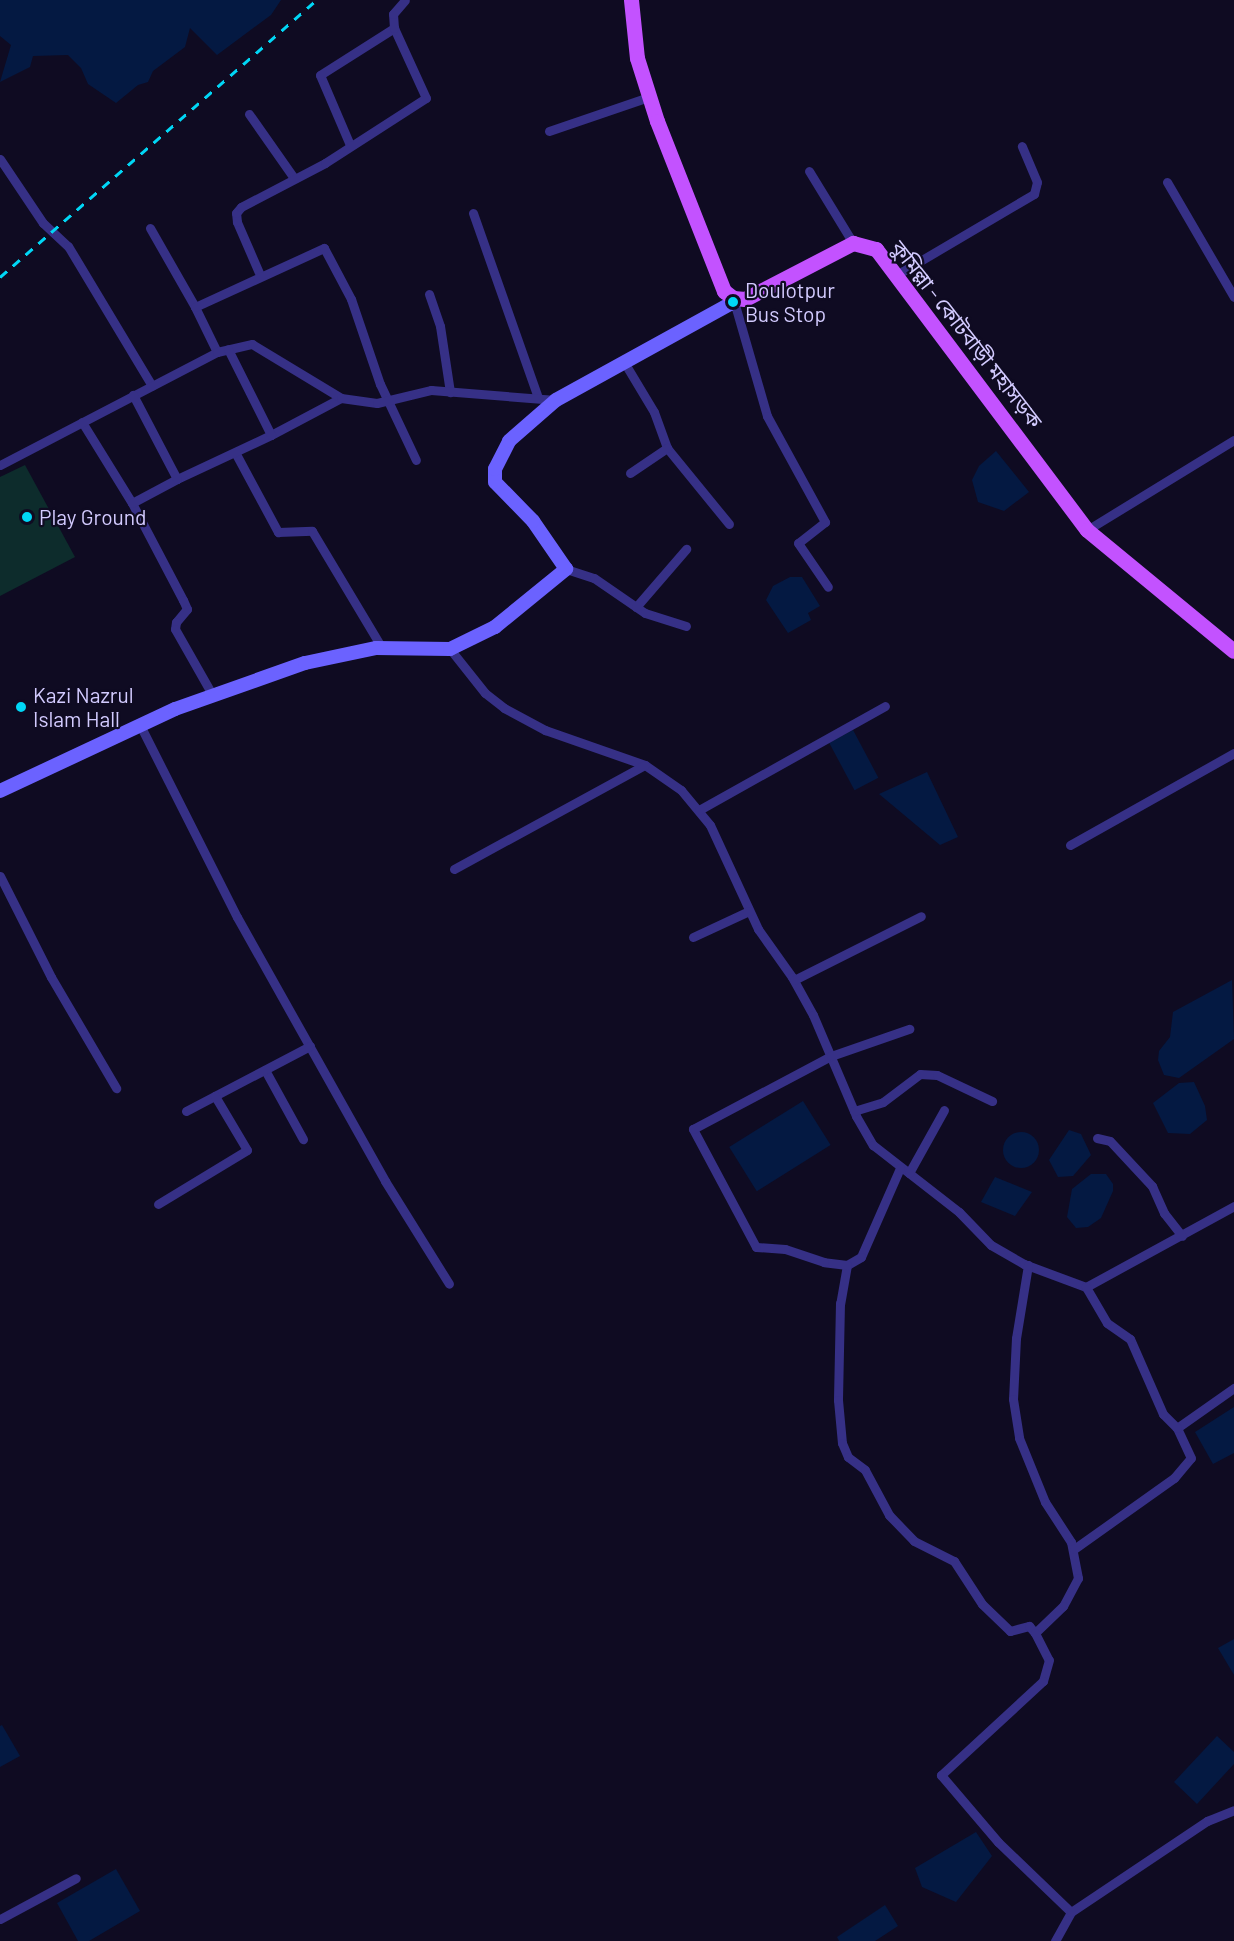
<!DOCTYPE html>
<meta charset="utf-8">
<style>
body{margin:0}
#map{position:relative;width:1234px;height:1941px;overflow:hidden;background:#0f0b22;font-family:Barlow,"Noto Sans Bengali",sans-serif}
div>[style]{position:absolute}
.green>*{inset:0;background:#0d2c2c}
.water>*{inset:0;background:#041942;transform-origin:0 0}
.round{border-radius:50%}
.street>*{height:9px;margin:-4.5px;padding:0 4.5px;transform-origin:4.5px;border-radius:4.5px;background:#363086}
.secondary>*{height:14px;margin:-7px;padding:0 7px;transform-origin:7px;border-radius:7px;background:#6b62ff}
.primary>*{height:15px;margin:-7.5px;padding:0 7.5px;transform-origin:7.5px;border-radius:7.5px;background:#c352ff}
.rail>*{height:3px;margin-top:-1.5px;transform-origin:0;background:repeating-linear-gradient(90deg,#00d7f6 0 9px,transparent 0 17px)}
.dots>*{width:16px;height:16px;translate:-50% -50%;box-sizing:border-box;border:3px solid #0f0b22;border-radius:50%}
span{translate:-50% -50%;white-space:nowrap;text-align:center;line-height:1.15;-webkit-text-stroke:4.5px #0f0b22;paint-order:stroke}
.poi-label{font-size:21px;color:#d3cbff}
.left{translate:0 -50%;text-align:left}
.street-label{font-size:21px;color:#d3cbff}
</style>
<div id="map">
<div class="green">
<i style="clip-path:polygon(25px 465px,75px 557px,0 596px,0 477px)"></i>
</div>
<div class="water">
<i style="clip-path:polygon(0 0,281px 0,271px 15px,217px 55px,190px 28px,185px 47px,153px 71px,148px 82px,138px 85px,116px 103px,88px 84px,81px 68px,68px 55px,33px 56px,30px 67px,0 82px,11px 45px,0 36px)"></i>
<i style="clip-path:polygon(996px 451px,1029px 492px,1004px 511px,978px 502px,972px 480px,979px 466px)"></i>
<i style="clip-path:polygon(790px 577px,802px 577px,820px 606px,808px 613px,811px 620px,788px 633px,766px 600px,773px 586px)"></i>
<i style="left:853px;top:730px;width:54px;height:27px;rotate:62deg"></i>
<i style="clip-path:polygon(927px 772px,958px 837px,940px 845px,879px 794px)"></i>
<i style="clip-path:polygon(1232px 980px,1234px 1039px,1179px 1078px,1164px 1075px,1158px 1060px,1159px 1051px,1170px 1037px,1173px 1012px)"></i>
<i style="clip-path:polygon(1194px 1082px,1205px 1106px,1207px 1120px,1190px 1134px,1168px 1133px,1153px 1103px,1179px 1083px)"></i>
<i style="left:803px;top:1101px;width:52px;height:87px;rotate:58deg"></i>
<i style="clip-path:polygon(1069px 1130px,1081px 1134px,1091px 1155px,1073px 1176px,1058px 1177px,1049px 1160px)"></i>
<i class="round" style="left:1003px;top:1132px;width:36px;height:36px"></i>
<i style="clip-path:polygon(1091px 1174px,1106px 1174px,1113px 1184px,1113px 1191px,1101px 1218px,1088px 1227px,1076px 1228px,1067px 1217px,1072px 1189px)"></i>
<i style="clip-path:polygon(995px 1177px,1032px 1192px,1015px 1216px,981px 1202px)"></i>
<i style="clip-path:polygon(1234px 1407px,1234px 1453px,1213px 1464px,1195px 1432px)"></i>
<i style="clip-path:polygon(1234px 1639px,1234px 1675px,1218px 1648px)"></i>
<i style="clip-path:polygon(2px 1725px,20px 1756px,0 1767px,0 1726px)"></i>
<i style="clip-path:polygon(1217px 1736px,1234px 1752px,1234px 1764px,1197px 1804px,1174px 1782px)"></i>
<i style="clip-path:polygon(976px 1832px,992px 1856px,956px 1902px,922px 1887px,915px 1868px)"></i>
<i style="clip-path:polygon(116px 1869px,140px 1911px,89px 1941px,78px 1941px,57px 1903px)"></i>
<i style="clip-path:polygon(885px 1905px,898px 1926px,875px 1941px,839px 1941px,837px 1937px)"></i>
</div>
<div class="street">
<i style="left:249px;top:114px;width:78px;rotate:54.9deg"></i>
<i style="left:549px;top:131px;width:106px;rotate:-18.8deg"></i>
<i style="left:350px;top:145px;width:76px;rotate:-113.2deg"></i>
<i style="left:320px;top:75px;width:88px;rotate:-32.4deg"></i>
<i style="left:0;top:159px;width:77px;rotate:56.1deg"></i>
<i style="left:43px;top:223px;width:34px;rotate:43deg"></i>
<i style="left:68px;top:246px;width:163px;rotate:59deg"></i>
<i style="left:809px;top:171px;width:84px;rotate:58.6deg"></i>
<i style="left:1167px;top:182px;width:133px;rotate:59.8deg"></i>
<i style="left:473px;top:213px;width:196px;rotate:70.6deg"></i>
<i style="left:150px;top:228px;width:91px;rotate:60.3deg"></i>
<i style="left:898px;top:274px;width:158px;rotate:-30.5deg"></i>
<i style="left:1034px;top:194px;width:12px;rotate:-76deg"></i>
<i style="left:1037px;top:182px;width:39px;rotate:-113deg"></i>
<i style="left:260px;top:275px;width:58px;rotate:-113.5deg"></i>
<i style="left:237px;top:222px;width:9px;rotate:-96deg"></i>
<i style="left:236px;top:213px;width:8px;rotate:-50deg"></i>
<i style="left:241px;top:207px;width:95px;rotate:-27.6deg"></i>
<i style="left:325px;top:163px;width:120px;rotate:-32.8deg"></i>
<i style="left:426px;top:98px;width:77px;rotate:-114.6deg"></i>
<i style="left:394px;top:28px;width:14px;rotate:-94deg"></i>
<i style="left:393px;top:14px;width:18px;rotate:-49deg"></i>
<i style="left:429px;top:294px;width:34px;rotate:71deg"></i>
<i style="left:440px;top:326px;width:67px;rotate:81.4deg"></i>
<i style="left:733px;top:298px;width:123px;rotate:73.9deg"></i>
<i style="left:767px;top:416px;width:121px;rotate:61.3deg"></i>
<i style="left:825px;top:522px;width:34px;rotate:142deg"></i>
<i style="left:798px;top:543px;width:53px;rotate:55.7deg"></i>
<i style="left:217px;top:352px;width:50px;rotate:-116.1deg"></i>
<i style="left:195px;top:307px;width:142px;rotate:-24.6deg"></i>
<i style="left:324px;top:248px;width:58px;rotate:62.1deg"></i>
<i style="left:351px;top:299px;width:90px;rotate:71.2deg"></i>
<i style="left:380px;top:384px;width:84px;rotate:64.7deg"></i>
<i style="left:624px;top:362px;width:58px;rotate:59deg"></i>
<i style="left:654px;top:412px;width:38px;rotate:70deg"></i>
<i style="left:667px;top:448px;width:98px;rotate:50.8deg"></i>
<i style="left:82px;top:422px;width:95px;rotate:58.3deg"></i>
<i style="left:132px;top:503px;width:110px;rotate:62.3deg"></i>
<i style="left:183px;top:600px;width:10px;rotate:66deg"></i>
<i style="left:187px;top:609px;width:17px;rotate:130deg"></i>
<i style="left:176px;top:622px;width:7px;rotate:98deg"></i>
<i style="left:175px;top:629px;width:77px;rotate:60.4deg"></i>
<i style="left:271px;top:435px;width:79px;rotate:-27.9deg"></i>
<i style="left:236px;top:454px;width:89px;rotate:61.7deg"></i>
<i style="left:278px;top:532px;width:34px;rotate:-2deg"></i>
<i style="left:312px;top:531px;width:136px;rotate:59.1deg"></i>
<i style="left:0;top:465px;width:245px;rotate:-27.5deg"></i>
<i style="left:217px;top:352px;width:36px;rotate:-13deg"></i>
<i style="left:252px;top:344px;width:104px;rotate:31.2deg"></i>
<i style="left:341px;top:398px;width:36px;rotate:8deg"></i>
<i style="left:377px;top:403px;width:56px;rotate:-13.5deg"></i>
<i style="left:431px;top:390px;width:125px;rotate:4.6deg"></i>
<i style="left:630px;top:473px;width:45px;rotate:-34deg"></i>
<i style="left:177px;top:479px;width:104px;rotate:-25.1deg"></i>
<i style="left:271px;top:435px;width:96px;rotate:-116.6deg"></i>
<i style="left:132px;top:503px;width:51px;rotate:-28.1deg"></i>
<i style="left:177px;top:479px;width:95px;rotate:-117.6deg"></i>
<i style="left:1087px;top:530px;width:172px;rotate:-31.5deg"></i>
<i style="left:566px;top:569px;width:29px;rotate:18deg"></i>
<i style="left:594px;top:578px;width:62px;rotate:34.5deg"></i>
<i style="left:645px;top:613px;width:43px;rotate:17.6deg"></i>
<i style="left:636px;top:607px;width:77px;rotate:-49.2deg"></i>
<i style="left:450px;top:649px;width:56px;rotate:51.5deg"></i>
<i style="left:485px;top:693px;width:24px;rotate:38deg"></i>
<i style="left:504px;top:708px;width:47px;rotate:28.2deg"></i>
<i style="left:545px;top:730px;width:106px;rotate:19.3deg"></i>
<i style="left:645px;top:765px;width:44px;rotate:34.8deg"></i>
<i style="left:681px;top:790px;width:45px;rotate:50.4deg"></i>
<i style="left:710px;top:825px;width:115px;rotate:65.2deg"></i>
<i style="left:758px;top:929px;width:59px;rotate:54.7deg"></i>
<i style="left:792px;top:977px;width:43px;rotate:61.1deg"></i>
<i style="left:813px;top:1015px;width:110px;rotate:66.9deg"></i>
<i style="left:856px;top:1116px;width:34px;rotate:60deg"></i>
<i style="left:873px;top:1145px;width:109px;rotate:37.9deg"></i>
<i style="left:959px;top:1212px;width:46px;rotate:45.9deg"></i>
<i style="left:991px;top:1245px;width:38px;rotate:30deg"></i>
<i style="left:1024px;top:1264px;width:66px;rotate:20.4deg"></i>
<i style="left:1086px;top:1287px;width:169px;rotate:-28.7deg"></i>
<i style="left:140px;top:725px;width:215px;rotate:63.2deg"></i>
<i style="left:237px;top:917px;width:303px;rotate:60.7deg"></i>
<i style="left:385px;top:1181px;width:121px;rotate:58.1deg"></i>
<i style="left:699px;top:810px;width:213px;rotate:-29.2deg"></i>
<i style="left:1070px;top:845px;width:188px;rotate:-29.3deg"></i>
<i style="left:454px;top:869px;width:217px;rotate:-28.6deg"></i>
<i style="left:0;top:876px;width:113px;rotate:63.2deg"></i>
<i style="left:51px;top:977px;width:129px;rotate:59.6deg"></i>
<i style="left:693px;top:937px;width:62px;rotate:-24.9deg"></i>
<i style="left:794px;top:980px;width:142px;rotate:-26.7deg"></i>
<i style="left:265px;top:1070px;width:79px;rotate:61.2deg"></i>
<i style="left:186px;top:1111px;width:140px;rotate:-27.7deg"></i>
<i style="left:854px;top:1111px;width:30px;rotate:-17deg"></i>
<i style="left:883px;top:1102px;width:46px;rotate:-37.1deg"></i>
<i style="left:920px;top:1074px;width:17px;rotate:3deg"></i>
<i style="left:937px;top:1075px;width:61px;rotate:25.3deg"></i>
<i style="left:1097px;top:1138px;width:13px;rotate:13deg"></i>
<i style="left:1110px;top:1141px;width:62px;rotate:47deg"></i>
<i style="left:1152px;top:1186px;width:30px;rotate:66deg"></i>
<i style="left:1164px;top:1213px;width:29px;rotate:52deg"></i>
<i style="left:900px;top:1168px;width:97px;rotate:113.7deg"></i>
<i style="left:861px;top:1257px;width:16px;rotate:150deg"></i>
<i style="left:847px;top:1265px;width:39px;rotate:100deg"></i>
<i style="left:840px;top:1303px;width:97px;rotate:91.2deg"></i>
<i style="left:838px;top:1400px;width:43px;rotate:84.7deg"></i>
<i style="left:842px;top:1443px;width:15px;rotate:67deg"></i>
<i style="left:848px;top:1457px;width:21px;rotate:37deg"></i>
<i style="left:865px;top:1470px;width:51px;rotate:61.9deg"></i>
<i style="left:889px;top:1515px;width:36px;rotate:46deg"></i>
<i style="left:914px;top:1541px;width:45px;rotate:26.6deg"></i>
<i style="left:954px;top:1561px;width:51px;rotate:56.9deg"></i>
<i style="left:982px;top:1604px;width:39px;rotate:44deg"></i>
<i style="left:1010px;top:1631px;width:20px;rotate:-15deg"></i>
<i style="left:1029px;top:1626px;width:9px;rotate:49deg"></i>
<i style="left:909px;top:1173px;width:72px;rotate:-60.9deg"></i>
<i style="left:158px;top:1204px;width:104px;rotate:-31.2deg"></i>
<i style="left:247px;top:1150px;width:63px;rotate:-120.7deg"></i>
<i style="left:847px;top:1265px;width:23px;rotate:-173deg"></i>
<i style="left:824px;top:1262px;width:41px;rotate:-161.6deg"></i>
<i style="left:785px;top:1249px;width:29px;rotate:-176deg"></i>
<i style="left:756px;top:1247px;width:134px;rotate:-118.1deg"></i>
<i style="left:693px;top:1129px;width:156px;rotate:-27.9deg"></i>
<i style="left:831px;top:1056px;width:83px;rotate:-19.1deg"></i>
<i style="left:1028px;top:1265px;width:74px;rotate:99.3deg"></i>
<i style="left:1016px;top:1338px;width:61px;rotate:92.8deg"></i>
<i style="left:1013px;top:1399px;width:39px;rotate:81deg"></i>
<i style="left:1019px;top:1438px;width:69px;rotate:67.9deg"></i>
<i style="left:1045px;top:1502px;width:48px;rotate:57deg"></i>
<i style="left:1071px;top:1542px;width:37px;rotate:79deg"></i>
<i style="left:1078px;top:1578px;width:32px;rotate:118deg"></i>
<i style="left:1063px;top:1606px;width:39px;rotate:136deg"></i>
<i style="left:1035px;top:1633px;width:30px;rotate:63deg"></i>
<i style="left:1049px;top:1660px;width:22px;rotate:106deg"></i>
<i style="left:1043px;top:1681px;width:139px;rotate:137.3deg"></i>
<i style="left:941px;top:1775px;width:88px;rotate:49.6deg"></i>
<i style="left:998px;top:1842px;width:101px;rotate:43.8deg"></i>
<i style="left:1177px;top:1428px;width:70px;rotate:-35.1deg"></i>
<i style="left:1074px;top:1549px;width:123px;rotate:-35.4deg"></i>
<i style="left:1174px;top:1478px;width:26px;rotate:-50deg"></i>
<i style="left:1191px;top:1458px;width:33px;rotate:-115deg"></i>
<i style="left:1177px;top:1428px;width:20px;rotate:-135deg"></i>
<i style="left:1163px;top:1414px;width:82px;rotate:-113.7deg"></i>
<i style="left:1130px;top:1339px;width:28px;rotate:-145deg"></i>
<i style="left:1107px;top:1323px;width:42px;rotate:-120.3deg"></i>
<i style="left:0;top:1919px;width:86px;rotate:-28.3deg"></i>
<i style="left:1055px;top:1941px;width:33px;rotate:-61deg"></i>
<i style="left:1071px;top:1912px;width:164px;rotate:-33.8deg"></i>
<i style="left:1207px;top:1821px;width:29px;rotate:-22deg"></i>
</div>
<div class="secondary">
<i style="left:0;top:791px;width:193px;rotate:-25.1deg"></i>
<i style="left:175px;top:709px;width:138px;rotate:-19.5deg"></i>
<i style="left:305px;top:663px;width:73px;rotate:-11.9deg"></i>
<i style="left:376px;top:648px;width:74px;rotate:0.8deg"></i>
<i style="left:450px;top:649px;width:50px;rotate:-26.1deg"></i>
<i style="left:495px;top:627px;width:92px;rotate:-39.2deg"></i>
<i style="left:566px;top:569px;width:58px;rotate:-124.5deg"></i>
<i style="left:533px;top:521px;width:54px;rotate:-134.3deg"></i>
<i style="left:495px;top:482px;width:13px;rotate:-90deg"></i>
<i style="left:495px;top:469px;width:31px;rotate:-63deg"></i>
<i style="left:509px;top:441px;width:62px;rotate:-41.1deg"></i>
<i style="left:556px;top:400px;width:199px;rotate:-28.9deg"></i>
<i style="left:730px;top:304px;width:7px;rotate:-63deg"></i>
</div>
<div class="primary">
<i style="left:631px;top:0;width:58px;rotate:84.1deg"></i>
<i style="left:637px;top:58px;width:66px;rotate:72.4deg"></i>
<i style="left:657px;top:121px;width:183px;rotate:68.5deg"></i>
<i style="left:724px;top:291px;width:11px;rotate:38deg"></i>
<i style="left:733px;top:298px;width:12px;rotate:5deg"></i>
<i style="left:745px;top:299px;width:122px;rotate:-27.4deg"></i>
<i style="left:853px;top:243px;width:24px;rotate:15deg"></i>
<i style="left:876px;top:249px;width:351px;rotate:53.1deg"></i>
<i style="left:1087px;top:530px;width:190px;rotate:39.5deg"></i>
</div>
<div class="rail">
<i style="left:0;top:277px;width:420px;rotate:-41.2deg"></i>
</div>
<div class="dots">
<i style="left:733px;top:302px;background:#00d7f6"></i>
<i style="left:27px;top:517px;background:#00d7f6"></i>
<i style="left:21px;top:707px;background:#00d7f6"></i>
</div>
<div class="poi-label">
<span class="left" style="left:745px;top:302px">Doulotpur<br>Bus Stop</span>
<span class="left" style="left:39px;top:517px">Play Ground</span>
<span class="left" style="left:33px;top:707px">Kazi Nazrul<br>Islam Hall</span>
</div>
<div class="street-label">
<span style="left:967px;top:334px;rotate:52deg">কুমিল্লা - কোটবাড়ী মহাসড়ক</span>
</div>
</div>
